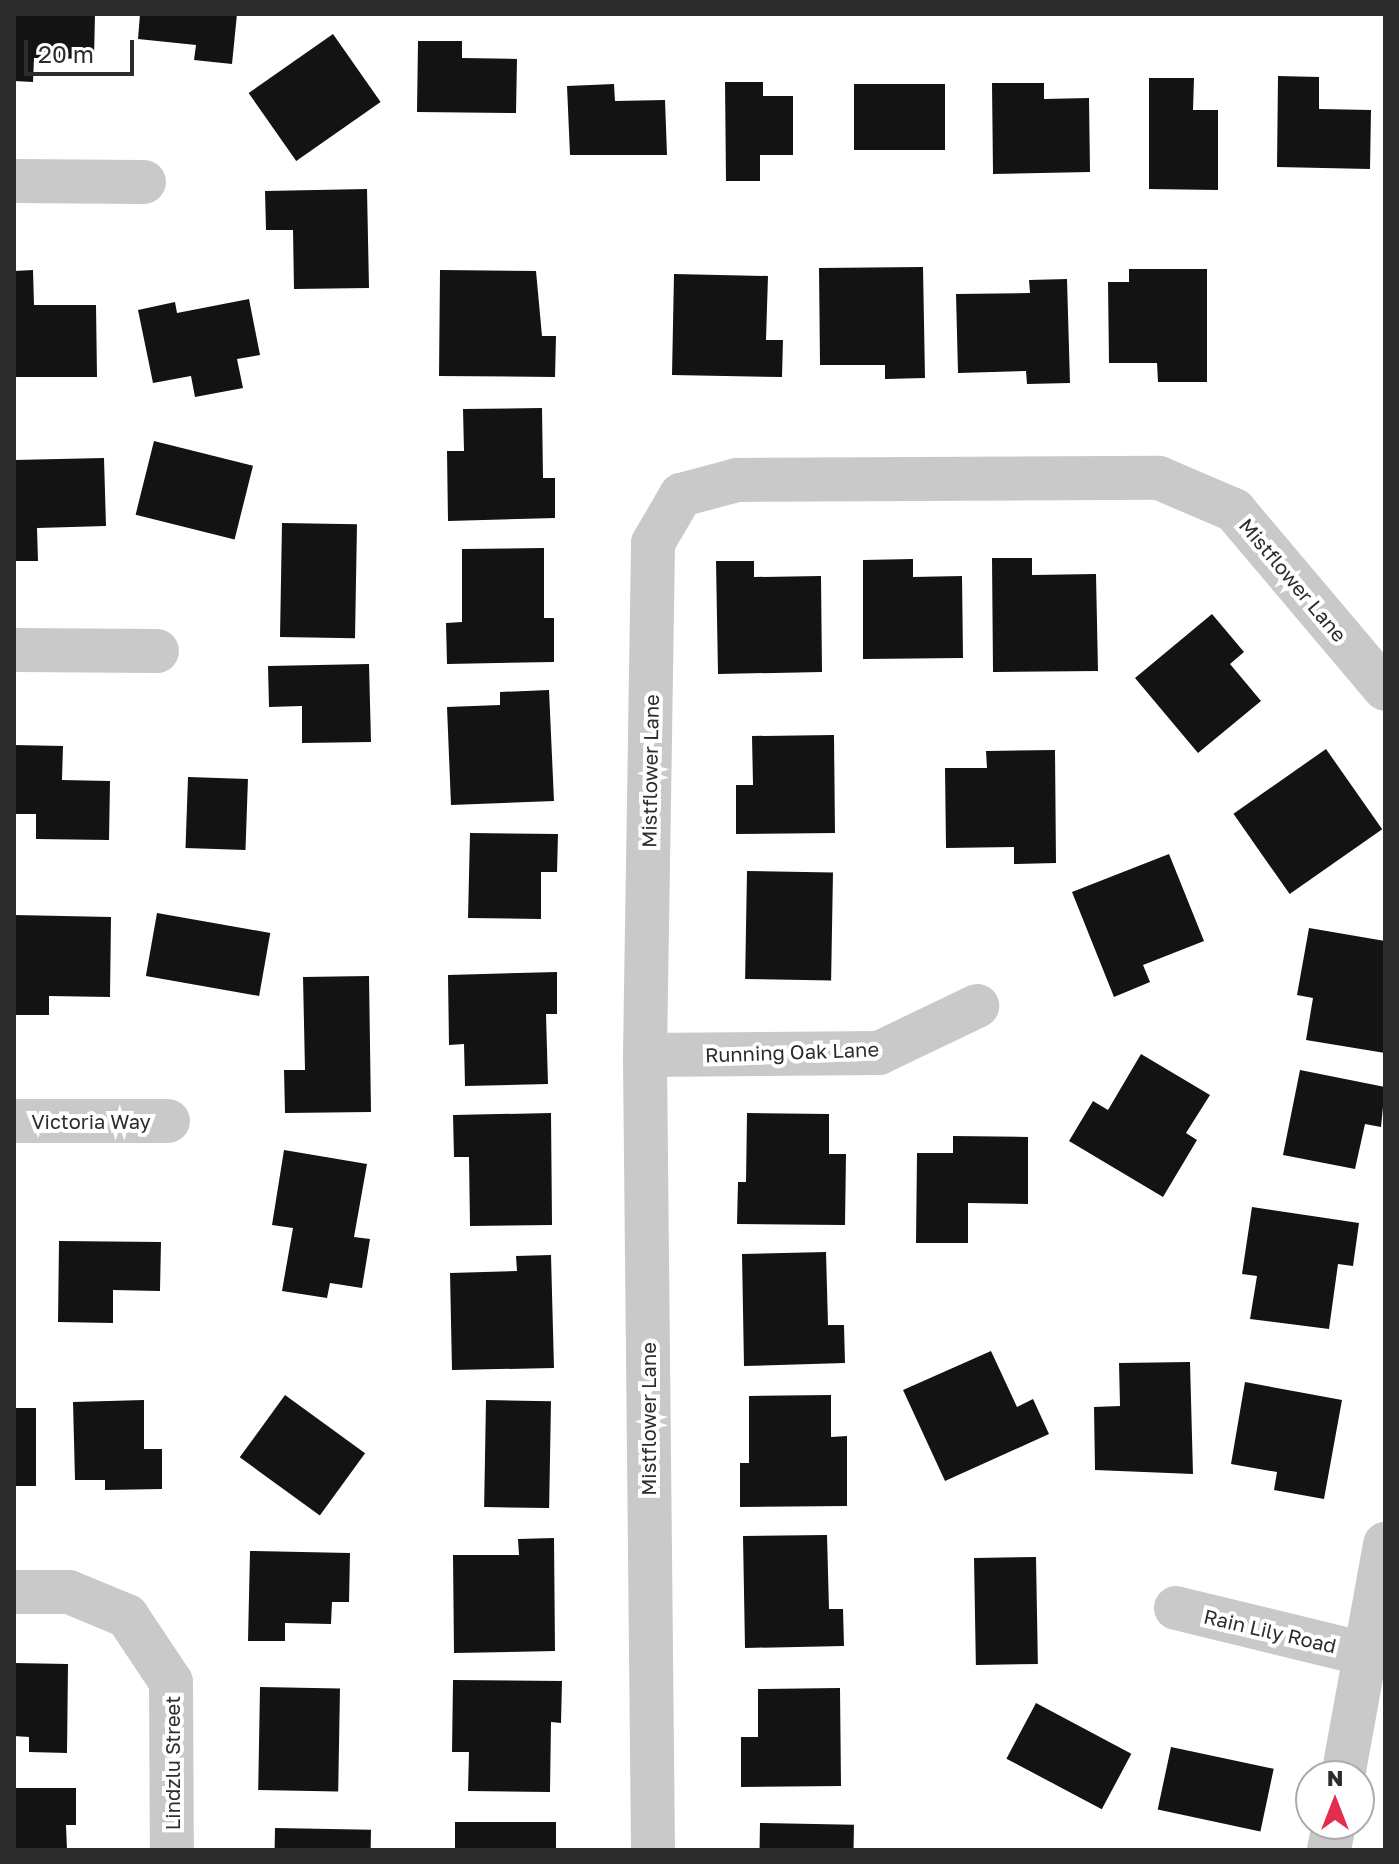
<!DOCTYPE html>
<style>
body{margin:0}
#map{position:relative;width:1399px;height:1864px;overflow:hidden;background:#fff;font-family:"Golos Text",sans-serif}
div>[style]{position:absolute}
.building>*{inset:0;background:#131313;transform-origin:0 0}
.street>*{height:44px;margin:-22px;padding:0 22px;transform-origin:22px;border-radius:22px;background:#c9c9c9}
span{translate:-50% -50%;white-space:nowrap;text-align:center;line-height:1.15;-webkit-text-stroke:8px #fff;paint-order:stroke}
.street-label{font-size:20px;color:#2c2c2c}
.frame{position:absolute;inset:0;border:16px solid #2c2c2c;pointer-events:none}
.north{position:absolute;left:1295px;top:1760px;width:80px;height:80px;box-sizing:border-box;background:#fff;border:2px solid #ababab;border-radius:50%;rotate:0deg;font-size:22px;font-weight:700;line-height:32px;text-align:center;color:#2c2c2c}
.north::after{content:'';display:block;margin:auto;width:28px;height:36px;background:#e42d4c;clip-path:polygon(50% 0,100% 100%,50% 72%,0 100%)}
.scale{position:absolute;left:24px;top:40px;width:110px;height:36px;box-sizing:border-box;border:4px solid #2c2c2c;border-top:0;padding-left:10px;font-size:24px;line-height:28px;white-space:nowrap;color:#2c2c2c;-webkit-text-stroke:6px #fff;paint-order:stroke}
</style>
<div id="map">
<div class="building">
<i style="clip-path:polygon(14px 14px,95px 14px,94px 59px,34px 58px,33px 82px,14px 81px)"></i>
<i style="clip-path:polygon(140px 14px,237px 14px,232px 64px,194px 60px,196px 45px,138px 39px)"></i>
<i style="left:333px;top:34px;width:83px;height:103px;rotate:55deg"></i>
<i style="clip-path:polygon(418px 41px,462px 41px,462px 58px,517px 59px,516px 113px,417px 112px)"></i>
<i style="clip-path:polygon(1278px 76px,1319px 77px,1319px 109px,1371px 110px,1370px 169px,1277px 167px)"></i>
<i style="clip-path:polygon(1149px 78px,1194px 78px,1193px 110px,1218px 110px,1218px 190px,1149px 189px)"></i>
<i style="clip-path:polygon(725px 82px,763px 82px,763px 96px,793px 96px,793px 155px,760px 155px,760px 181px,726px 181px)"></i>
<i style="clip-path:polygon(992px 83px,1044px 83px,1044px 99px,1089px 98px,1090px 172px,993px 174px)"></i>
<i style="clip-path:polygon(614px 84px,615px 101px,665px 100px,667px 155px,570px 155px,567px 86px)"></i>
<i style="left:854px;top:84px;width:91px;height:66px"></i>
<i style="clip-path:polygon(367px 189px,369px 288px,294px 289px,293px 230px,266px 230px,265px 191px)"></i>
<i style="clip-path:polygon(923px 267px,925px 378px,885px 379px,885px 365px,820px 365px,819px 268px)"></i>
<i style="clip-path:polygon(1129px 269px,1207px 269px,1207px 382px,1158px 382px,1157px 363px,1109px 363px,1108px 282px,1129px 282px)"></i>
<i style="clip-path:polygon(33px 270px,34px 305px,96px 305px,97px 377px,14px 377px,14px 271px)"></i>
<i style="clip-path:polygon(440px 270px,536px 271px,542px 336px,556px 336px,555px 377px,439px 376px)"></i>
<i style="clip-path:polygon(674px 274px,768px 276px,766px 340px,783px 340px,782px 377px,672px 375px)"></i>
<i style="clip-path:polygon(1067px 279px,1070px 383px,1027px 384px,1026px 371px,958px 373px,956px 294px,1030px 293px,1029px 280px)"></i>
<i style="clip-path:polygon(249px 299px,260px 355px,237px 359px,243px 388px,195px 397px,191px 376px,153px 383px,138px 310px,175px 302px,177px 313px)"></i>
<i style="clip-path:polygon(542px 408px,543px 478px,555px 478px,555px 518px,448px 521px,447px 451px,464px 451px,463px 409px)"></i>
<i style="left:154px;top:441px;width:102px;height:76px;rotate:14deg"></i>
<i style="clip-path:polygon(104px 458px,106px 526px,37px 528px,38px 561px,14px 561px,14px 460px)"></i>
<i style="left:282px;top:523px;width:75px;height:114px;rotate:1deg"></i>
<i style="clip-path:polygon(544px 548px,544px 618px,554px 618px,554px 662px,447px 664px,446px 623px,462px 622px,462px 549px)"></i>
<i style="clip-path:polygon(992px 558px,1032px 558px,1032px 575px,1096px 574px,1098px 671px,993px 672px)"></i>
<i style="clip-path:polygon(913px 559px,913px 577px,962px 576px,963px 658px,863px 659px,863px 560px)"></i>
<i style="clip-path:polygon(716px 561px,754px 561px,754px 577px,821px 576px,822px 672px,718px 674px)"></i>
<i style="clip-path:polygon(1212px 614px,1244px 652px,1230px 664px,1261px 701px,1198px 753px,1135px 678px)"></i>
<i style="clip-path:polygon(369px 664px,371px 742px,302px 743px,302px 706px,269px 707px,268px 666px)"></i>
<i style="clip-path:polygon(549px 690px,554px 801px,451px 805px,447px 707px,500px 705px,500px 692px)"></i>
<i style="clip-path:polygon(834px 735px,835px 833px,736px 834px,736px 785px,753px 785px,752px 736px)"></i>
<i style="clip-path:polygon(14px 745px,63px 746px,62px 780px,110px 781px,109px 840px,36px 839px,36px 814px,14px 814px)"></i>
<i style="left:1326px;top:749px;width:98px;height:113px;rotate:55deg"></i>
<i style="clip-path:polygon(1055px 750px,1056px 863px,1014px 864px,1014px 847px,946px 848px,945px 768px,987px 768px,986px 751px)"></i>
<i style="left:188px;top:777px;width:60px;height:71px;rotate:2deg"></i>
<i style="clip-path:polygon(470px 833px,558px 834px,557px 872px,541px 872px,541px 919px,468px 918px)"></i>
<i style="clip-path:polygon(1169px 854px,1204px 941px,1143px 965px,1150px 982px,1114px 997px,1072px 892px)"></i>
<i style="left:747px;top:871px;width:86px;height:108px;rotate:1deg"></i>
<i style="left:157px;top:913px;width:115px;height:64px;rotate:10deg"></i>
<i style="clip-path:polygon(14px 915px,111px 917px,110px 997px,49px 996px,49px 1015px,14px 1015px)"></i>
<i style="clip-path:polygon(1309px 928px,1385px 941px,1385px 1053px,1306px 1040px,1313px 998px,1297px 995px)"></i>
<i style="clip-path:polygon(557px 972px,557px 1014px,546px 1014px,548px 1084px,465px 1086px,464px 1044px,449px 1045px,448px 975px)"></i>
<i style="clip-path:polygon(369px 976px,371px 1112px,285px 1113px,284px 1070px,305px 1070px,303px 977px)"></i>
<i style="clip-path:polygon(1141px 1054px,1210px 1095px,1186px 1133px,1197px 1140px,1163px 1197px,1069px 1141px,1093px 1101px,1108px 1110px)"></i>
<i style="clip-path:polygon(1300px 1070px,1385px 1087px,1381px 1127px,1365px 1124px,1355px 1169px,1283px 1155px)"></i>
<i style="clip-path:polygon(551px 1113px,552px 1225px,470px 1226px,469px 1157px,454px 1157px,453px 1115px)"></i>
<i style="clip-path:polygon(747px 1113px,829px 1114px,829px 1154px,846px 1154px,845px 1225px,737px 1224px,738px 1182px,746px 1182px)"></i>
<i style="clip-path:polygon(953px 1136px,1028px 1137px,1028px 1204px,968px 1203px,968px 1243px,916px 1243px,917px 1153px,953px 1153px)"></i>
<i style="clip-path:polygon(284px 1150px,367px 1164px,354px 1237px,370px 1239px,362px 1288px,330px 1283px,327px 1298px,282px 1291px,293px 1228px,272px 1225px)"></i>
<i style="clip-path:polygon(1252px 1207px,1359px 1223px,1353px 1266px,1338px 1264px,1329px 1329px,1250px 1319px,1257px 1276px,1242px 1274px)"></i>
<i style="clip-path:polygon(59px 1241px,161px 1242px,160px 1291px,113px 1290px,113px 1323px,58px 1322px)"></i>
<i style="clip-path:polygon(826px 1252px,828px 1325px,844px 1325px,845px 1363px,744px 1366px,742px 1254px)"></i>
<i style="clip-path:polygon(551px 1255px,554px 1368px,452px 1370px,450px 1273px,517px 1271px,516px 1256px)"></i>
<i style="clip-path:polygon(991px 1351px,1017px 1407px,1033px 1399px,1049px 1434px,945px 1481px,903px 1390px)"></i>
<i style="clip-path:polygon(1190px 1362px,1193px 1474px,1095px 1470px,1094px 1407px,1120px 1406px,1119px 1363px)"></i>
<i style="clip-path:polygon(1245px 1382px,1342px 1400px,1324px 1499px,1274px 1490px,1277px 1472px,1231px 1464px)"></i>
<i style="left:285px;top:1395px;width:99px;height:77px;rotate:36deg"></i>
<i style="clip-path:polygon(831px 1395px,831px 1437px,847px 1436px,847px 1506px,740px 1507px,740px 1463px,749px 1463px,749px 1396px)"></i>
<i style="clip-path:polygon(144px 1400px,144px 1449px,162px 1449px,162px 1489px,105px 1490px,105px 1480px,75px 1480px,73px 1402px)"></i>
<i style="left:486px;top:1400px;width:65px;height:107px;rotate:1deg"></i>
<i style="left:14px;top:1408px;width:22px;height:78px"></i>
<i style="clip-path:polygon(827px 1535px,829px 1609px,843px 1609px,844px 1646px,745px 1648px,743px 1536px)"></i>
<i style="clip-path:polygon(554px 1538px,555px 1651px,454px 1653px,453px 1555px,519px 1555px,518px 1539px)"></i>
<i style="clip-path:polygon(250px 1551px,350px 1553px,349px 1602px,332px 1602px,331px 1624px,285px 1623px,285px 1641px,248px 1641px)"></i>
<i style="left:1036px;top:1557px;width:107px;height:62px;rotate:89deg"></i>
<i style="clip-path:polygon(14px 1663px,68px 1664px,67px 1753px,29px 1752px,29px 1737px,14px 1736px)"></i>
<i style="clip-path:polygon(453px 1680px,562px 1681px,561px 1723px,551px 1722px,550px 1792px,468px 1791px,469px 1752px,452px 1752px)"></i>
<i style="left:260px;top:1687px;width:80px;height:103px;rotate:1deg"></i>
<i style="clip-path:polygon(840px 1688px,841px 1786px,741px 1787px,741px 1737px,758px 1737px,758px 1689px)"></i>
<i style="left:1036px;top:1703px;width:108px;height:63px;rotate:28deg"></i>
<i style="left:1171px;top:1747px;width:105px;height:64px;rotate:12deg"></i>
<i style="clip-path:polygon(14px 1788px,76px 1788px,76px 1825px,66px 1825px,67px 1850px,14px 1850px)"></i>
<i style="left:556px;top:1822px;width:28px;height:101px;rotate:90deg"></i>
<i style="left:760px;top:1823px;width:94px;height:27px;rotate:1deg"></i>
<i style="left:275px;top:1828px;width:96px;height:22px;rotate:1deg"></i>
</div>
<div class="street">
<i style="left:14px;top:181px;width:130px;rotate:0.4deg"></i>
<i style="left:14px;top:650px;width:143px;rotate:0.4deg"></i>
<i style="left:645px;top:1055px;width:234px;rotate:-0.5deg"></i>
<i style="left:879px;top:1053px;width:109px;rotate:-25.6deg"></i>
<i style="left:14px;top:1121px;width:154px"></i>
<i style="left:14px;top:1592px;width:55px"></i>
<i style="left:69px;top:1592px;width:63px;rotate:22.5deg"></i>
<i style="left:127px;top:1616px;width:79px;rotate:56.3deg"></i>
<i style="left:171px;top:1682px;width:168px;rotate:89.7deg"></i>
<i style="left:1176px;top:1608px;width:195px;rotate:13.7deg"></i>
<i style="left:1343px;top:1776px;width:236px;rotate:-79.7deg"></i>
<i style="left:653px;top:1850px;width:795px;rotate:-90.58deg"></i>
<i style="left:645px;top:1055px;width:512px;rotate:-89.1deg"></i>
<i style="left:653px;top:543px;width:56px;rotate:-59.7deg"></i>
<i style="left:681px;top:495px;width:58px;rotate:-15deg"></i>
<i style="left:737px;top:480px;width:422px;rotate:-0.3deg"></i>
<i style="left:1159px;top:478px;width:82px;rotate:23.1deg"></i>
<i style="left:1234px;top:510px;width:234px;rotate:49.8deg"></i>
<i style="left:1329px;top:1850px;width:26px;rotate:-79deg"></i>
</div>
<div class="street-label">
<span style="left:1293px;top:580px;rotate:50deg">Mistflower Lane</span>
<span style="left:650px;top:771px;rotate:-89deg">Mistflower Lane</span>
<span style="left:792px;top:1052px;rotate:-2deg">Running Oak Lane</span>
<span style="left:91px;top:1121px">Victoria Way</span>
<span style="left:648px;top:1419px;rotate:-90deg">Mistflower Lane</span>
<span style="left:1270px;top:1631px;rotate:13deg">Rain Lily Road</span>
<span style="left:172px;top:1763px;rotate:-90deg">Lindzlu Street</span>
</div>
<div class="frame"></div>
<div class="north">N</div>
<div class="scale">20 m</div>
</div>
